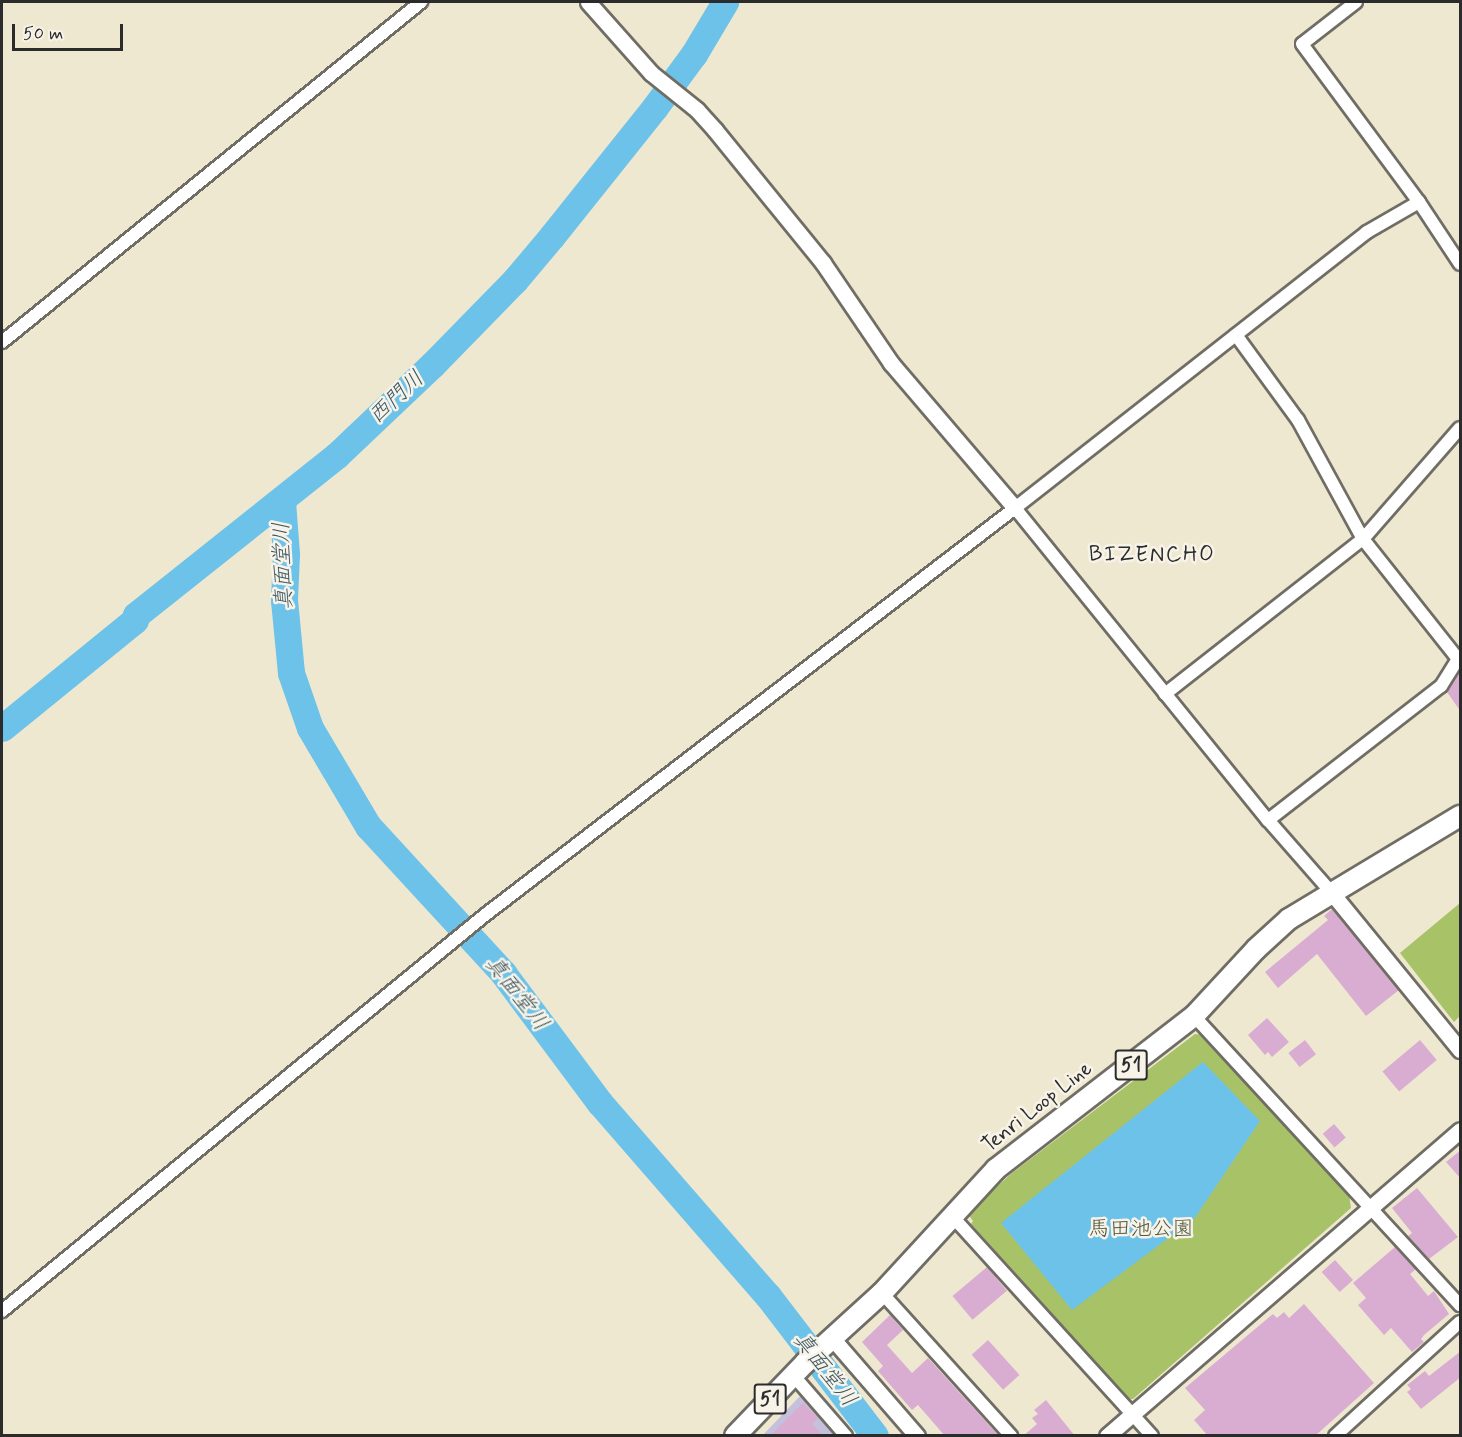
<!DOCTYPE html>
<meta charset="utf-8">
<style>
body{margin:0}
#map{position:relative;width:1462px;height:1437px;overflow:hidden;background:#efe8d0;font-family:Mynerve,"Klee One",sans-serif}
div>[style]{position:absolute}
.industrial>*{inset:0;background:#c5c0db}
.green>*{inset:0;background:#a8c268}
.water>*{inset:0;background:#6cc2e9}
.river>*{height:27px;margin:-13.5px;padding:0 13.5px;transform-origin:13.5px;border-radius:13.5px;background:#6cc2e9}
.building>*{inset:0;background:#d9add2;transform-origin:0 0}
.roads{filter:drop-shadow(2px 0 #706d65) drop-shadow(-2px 0 #706d65) drop-shadow(0 2px #706d65) drop-shadow(0 -2px #706d65)}
.minor>*{height:12px;margin:-6px;padding:0 6px;transform-origin:6px;border-radius:6px;background:#fff}
.tertiary>*{height:15px;margin:-7.5px;padding:0 7.5px;transform-origin:7.5px;border-radius:7.5px;background:#fff}
.primary>*{height:20px;margin:-10px;padding:0 10px;transform-origin:10px;border-radius:10px;background:#fff}
span{translate:-50% -50%;white-space:nowrap;text-align:center;line-height:1.15;-webkit-text-stroke:5px #f7f3e8;paint-order:stroke}
.shield-label span{padding:2px 4px;background:#f7f3e8;border:2px solid;border-radius:4px;-webkit-text-stroke-width:0}
.shield-label{font-size:20px;color:#2b2b2b;font-weight:700}
.street-label{font-size:21px;color:#2b2b2b}
.park-label{font-size:21px;color:#50583d}
.water-label{font-size:22px;color:#3e5864;font-style:italic}
.neighbourhood-label{font-size:22px;color:#2b2b2b;letter-spacing:1.5px}
.frame{position:absolute;inset:0;border:3px solid #2b2b2b;pointer-events:none}
.scale{position:absolute;left:12px;top:24px;width:111px;height:27px;box-sizing:border-box;border:3px solid #2b2b2b;border-top:0;padding-left:8px;font-size:18px;line-height:21px;white-space:nowrap;color:#2b2b2b;-webkit-text-stroke:4px #f7f3e8;paint-order:stroke}
</style>
<div id="map">
<div class="industrial">
<i style="clip-path:polygon(800px 1396px,807px 1397px,841px 1436px,762px 1436px)"></i>
</div>
<div class="green">
<i style="clip-path:polygon(1460px 903px,1460px 1016px,1454px 1022px,1400px 953px)"></i>
<i style="clip-path:polygon(1195px 1034px,1204px 1035px,1349px 1194px,1351px 1208px,1133px 1399px,1129px 1399px,971px 1224px,973px 1221px,967px 1213px,1012px 1173px)"></i>
</div>
<div class="water">
<i style="clip-path:polygon(1203px 1062px,1260px 1121px,1194px 1219px,1072px 1310px,1001px 1223px)"></i>
</div>
<div class="river">
<i style="left:282px;top:501px;width:53px;rotate:85.7deg"></i>
<i style="left:286px;top:554px;width:46px;rotate:92.5deg"></i>
<i style="left:284px;top:600px;width:73px;rotate:84.5deg"></i>
<i style="left:291px;top:673px;width:58px;rotate:70.9deg"></i>
<i style="left:310px;top:728px;width:114px;rotate:59.4deg"></i>
<i style="left:368px;top:826px;width:200px;rotate:47.4deg"></i>
<i style="left:503px;top:973px;width:162px;rotate:53.3deg"></i>
<i style="left:600px;top:1103px;width:256px;rotate:49deg"></i>
<i style="left:768px;top:1296px;width:176px;rotate:52.6deg"></i>
<i style="left:2px;top:728px;width:171px;rotate:-39.1deg"></i>
<i style="left:135px;top:620px;width:5px;rotate:-79deg"></i>
<i style="left:136px;top:615px;width:256px;rotate:-38.5deg"></i>
<i style="left:336px;top:456px;width:132px;rotate:-43.5deg"></i>
<i style="left:432px;top:365px;width:119px;rotate:-45.7deg"></i>
<i style="left:515px;top:280px;width:57px;rotate:-49.9deg"></i>
<i style="left:552px;top:236px;width:165px;rotate:-51.4deg"></i>
<i style="left:655px;top:107px;width:66px;rotate:-53.7deg"></i>
<i style="left:694px;top:54px;width:61px;rotate:-59.2deg"></i>
</div>
<div class="building">
<i style="clip-path:polygon(1461px 671px,1461px 712px,1447px 692px)"></i>
<i style="clip-path:polygon(1332px 909px,1399px 990px,1366px 1016px,1317px 954px,1278px 988px,1265px 972px,1328px 920px,1324px 916px)"></i>
<i style="clip-path:polygon(1267px 1018px,1289px 1042px,1272px 1057px,1268px 1052px,1265px 1055px,1248px 1035px)"></i>
<i style="left:1305px;top:1040px;width:18px;height:21px;rotate:52deg"></i>
<i style="left:1420px;top:1040px;width:26px;height:49px;rotate:50deg"></i>
<i style="left:1334px;top:1124px;width:18px;height:15px;rotate:49deg"></i>
<i style="clip-path:polygon(1461px 1150px,1461px 1179px,1446px 1162px)"></i>
<i style="clip-path:polygon(1417px 1188px,1458px 1237px,1429px 1259px,1408px 1236px,1412px 1233px,1392px 1208px)"></i>
<i style="clip-path:polygon(1395px 1247px,1416px 1269px,1410px 1274px,1428px 1296px,1434px 1291px,1449px 1314px,1424px 1335px,1421px 1339px,1424px 1342px,1412px 1352px,1391px 1328px,1384px 1335px,1358px 1305px,1366px 1298px,1353px 1283px)"></i>
<i style="left:1335px;top:1260px;width:27px;height:18px;rotate:48deg"></i>
<i style="left:987px;top:1267px;width:31px;height:45px;rotate:50deg"></i>
<i style="clip-path:polygon(1304px 1304px,1374px 1383px,1315px 1436px,1208px 1436px,1194px 1420px,1205px 1410px,1185px 1388px,1273px 1314px,1277px 1318px,1284px 1312px,1289px 1318px)"></i>
<i style="clip-path:polygon(890px 1315px,903px 1330px,887px 1345px,912px 1373px,928px 1358px,999px 1436px,945px 1436px,918px 1405px,912px 1410px,878px 1371px,883px 1366px,862px 1342px)"></i>
<i style="left:988px;top:1340px;width:47px;height:22px;rotate:48deg"></i>
<i style="clip-path:polygon(1461px 1351px,1461px 1377px,1421px 1409px,1407px 1392px,1411px 1389px,1407px 1385px,1425px 1371px,1429px 1376px)"></i>
<i style="clip-path:polygon(1046px 1400px,1075px 1436px,1023px 1436px,1037px 1424px,1032px 1418px,1038px 1414px,1034px 1410px)"></i>
<i style="clip-path:polygon(803px 1403px,818px 1418px,812px 1424px,823px 1436px,770px 1436px)"></i>
</div>
<div class="roads">
<div class="minor">
<i style="left:1356px;top:2px;width:68px;rotate:142.1deg"></i>
<i style="left:1302px;top:44px;width:197px;rotate:53.5deg"></i>
<i style="left:1419px;top:202px;width:74px;rotate:56.5deg"></i>
<i style="left:1236px;top:335px;width:105px;rotate:53.9deg"></i>
<i style="left:1298px;top:420px;width:136px;rotate:61.4deg"></i>
<i style="left:1363px;top:539px;width:153px;rotate:51.6deg"></i>
<i style="left:1458px;top:659px;width:32px;rotate:122deg"></i>
<i style="left:1441px;top:686px;width:219px;rotate:142.2deg"></i>
<i style="left:2px;top:342px;width:540px;rotate:-39.06deg"></i>
<i style="left:1015px;top:508px;width:402px;rotate:51deg"></i>
<i style="left:1268px;top:820px;width:96px;rotate:48.8deg"></i>
<i style="left:1165px;top:694px;width:251px;rotate:-38.1deg"></i>
<i style="left:1363px;top:539px;width:147px;rotate:-48.9deg"></i>
<i style="left:1194px;top:1016px;width:393px;rotate:47.4deg"></i>
<i style="left:952px;top:1216px;width:297px;rotate:47.7deg"></i>
<i style="left:882px;top:1293px;width:193px;rotate:47.9deg"></i>
<i style="left:2px;top:1311px;width:625px;rotate:-39.35deg"></i>
<i style="left:485px;top:915px;width:668px;rotate:-37.52deg"></i>
<i style="left:1015px;top:508px;width:447px;rotate:-38.1deg"></i>
<i style="left:1367px;top:232px;width:60px;rotate:-30deg"></i>
<i style="left:793px;top:1375px;width:81px;rotate:49deg"></i>
<i style="left:1335px;top:1436px;width:169px;rotate:-42.4deg"></i>
</div>
<div class="tertiary">
<i style="left:588px;top:2px;width:95px;rotate:48.4deg"></i>
<i style="left:651px;top:73px;width:59px;rotate:38.8deg"></i>
<i style="left:697px;top:110px;width:27px;rotate:48deg"></i>
<i style="left:715px;top:130px;width:171px;rotate:50.9deg"></i>
<i style="left:823px;top:263px;width:121px;rotate:55.8deg"></i>
<i style="left:891px;top:363px;width:191px;rotate:49.5deg"></i>
<i style="left:1331px;top:892px;width:204px;rotate:50.8deg"></i>
<i style="left:832px;top:1338px;width:130px;rotate:49.1deg"></i>
<i style="left:1107px;top:1436px;width:467px;rotate:-40.9deg"></i>
</div>
<div class="primary">
<i style="left:735px;top:1436px;width:101px;rotate:-46.2deg"></i>
<i style="left:805px;top:1363px;width:104px;rotate:-42.3deg"></i>
<i style="left:882px;top:1293px;width:168px;rotate:-47.4deg"></i>
<i style="left:996px;top:1169px;width:250px;rotate:-37.7deg"></i>
<i style="left:1194px;top:1016px;width:91px;rotate:-47.2deg"></i>
<i style="left:1256px;top:949px;width:45px;rotate:-42.3deg"></i>
<i style="left:1289px;top:919px;width:200px;rotate:-31.1deg"></i>
</div>
</div>
<div class="shield-label">
<span style="left:1131px;top:1065px">51</span>
<span style="left:770px;top:1399px">51</span>
</div>
<div class="street-label">
<span style="left:1037px;top:1107px;rotate:-38deg">Tenri Loop Line</span>
</div>
<div class="park-label">
<span style="left:1141px;top:1229px">馬田池公園</span>
</div>
<div class="water-label">
<span style="left:397px;top:398px;rotate:-43deg">西門川</span>
<span style="left:284px;top:566px;rotate:-92deg">真面堂川</span>
<span style="left:516px;top:994px;rotate:52deg">真面堂川</span>
<span style="left:824px;top:1370px;rotate:52deg">真面堂川</span>
</div>
<div class="neighbourhood-label">
<span style="left:1152px;top:556px">BIZENCHO</span>
</div>
<div class="frame"></div>
<div class="scale">50 m</div>
</div>
